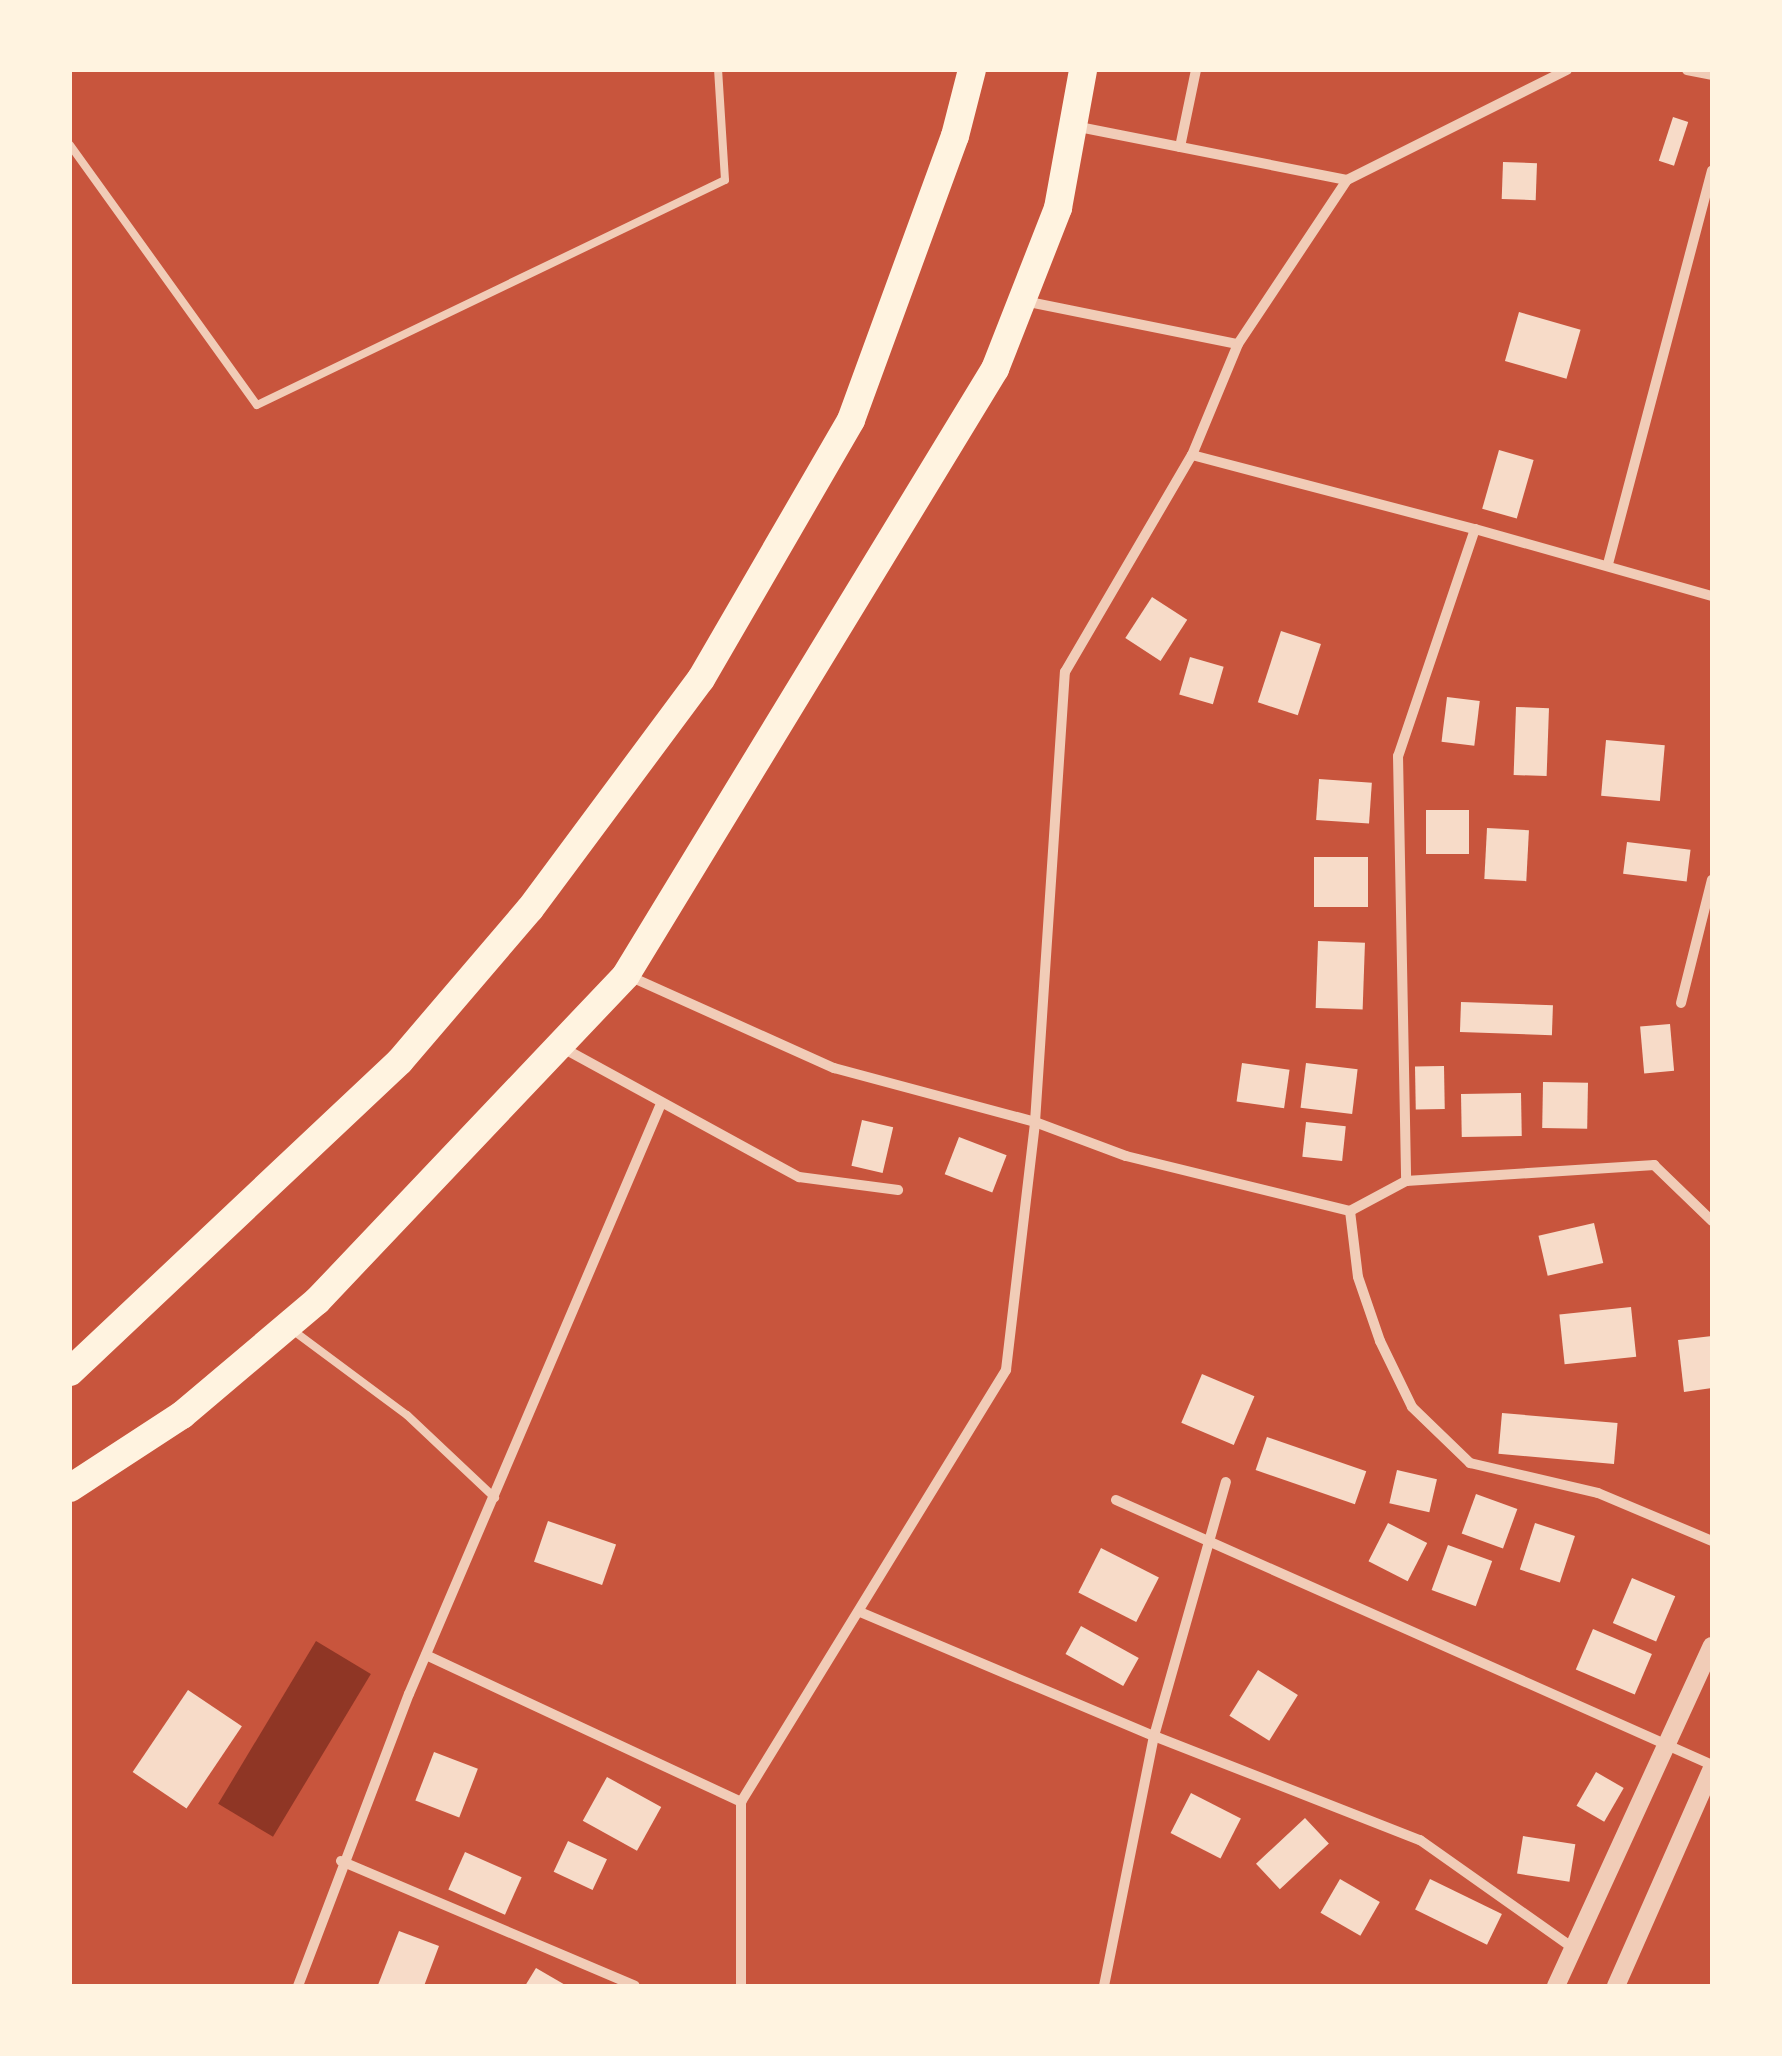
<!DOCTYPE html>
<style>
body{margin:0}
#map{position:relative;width:1782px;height:2056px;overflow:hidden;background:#c8553d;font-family:"Work Sans",sans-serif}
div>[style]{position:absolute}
.water>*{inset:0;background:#8f3625;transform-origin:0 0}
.building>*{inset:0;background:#f7dbc8;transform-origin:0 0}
.service>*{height:8px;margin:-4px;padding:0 4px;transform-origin:4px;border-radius:4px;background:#f1ccb7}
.minor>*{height:10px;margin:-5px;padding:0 5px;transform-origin:5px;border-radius:5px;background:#f1ccb7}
.tertiary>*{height:18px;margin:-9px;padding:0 9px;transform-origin:9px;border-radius:9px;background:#f1ccb7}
.trunk>*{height:28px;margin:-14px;padding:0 14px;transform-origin:14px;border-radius:14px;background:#fff3e0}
span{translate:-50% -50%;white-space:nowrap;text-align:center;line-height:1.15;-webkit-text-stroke:10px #fff3e0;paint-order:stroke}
.frame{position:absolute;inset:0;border:72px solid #fff3e0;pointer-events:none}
</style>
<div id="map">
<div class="water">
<i style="left:316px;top:1641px;width:64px;height:190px;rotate:31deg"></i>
</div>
<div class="building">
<i style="left:1673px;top:117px;width:16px;height:46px;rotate:18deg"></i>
<i style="left:1503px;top:162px;width:34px;height:37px;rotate:2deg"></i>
<i style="left:1519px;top:312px;width:64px;height:51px;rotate:16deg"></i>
<i style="left:1499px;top:450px;width:36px;height:61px;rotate:16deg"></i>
<i style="left:1152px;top:597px;width:42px;height:49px;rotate:33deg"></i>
<i style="left:1281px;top:631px;width:42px;height:75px;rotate:18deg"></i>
<i style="left:1190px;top:657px;width:35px;height:39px;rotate:16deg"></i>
<i style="left:1447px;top:697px;width:33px;height:45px;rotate:7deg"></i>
<i style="left:1516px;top:707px;width:33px;height:68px;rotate:2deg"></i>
<i style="left:1606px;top:740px;width:59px;height:56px;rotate:5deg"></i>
<i style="left:1319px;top:779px;width:53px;height:41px;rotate:4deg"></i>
<i style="left:1426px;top:810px;width:43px;height:44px"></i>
<i style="left:1487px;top:828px;width:42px;height:51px;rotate:3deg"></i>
<i style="left:1627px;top:842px;width:64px;height:32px;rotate:7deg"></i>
<i style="left:1314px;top:857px;width:54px;height:50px"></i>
<i style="left:1318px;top:941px;width:47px;height:67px;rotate:2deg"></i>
<i style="left:1461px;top:1002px;width:92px;height:30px;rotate:2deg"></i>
<i style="left:1670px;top:1024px;width:47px;height:30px;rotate:85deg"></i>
<i style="left:1242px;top:1063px;width:48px;height:39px;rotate:8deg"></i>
<i style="left:1306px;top:1063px;width:52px;height:45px;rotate:7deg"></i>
<i style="left:1444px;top:1066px;width:43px;height:29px;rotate:89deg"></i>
<i style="left:1543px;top:1082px;width:45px;height:46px;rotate:1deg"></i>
<i style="left:1521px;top:1093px;width:43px;height:60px;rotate:89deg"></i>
<i style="left:862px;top:1120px;width:32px;height:47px;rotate:13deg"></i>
<i style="left:1306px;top:1122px;width:40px;height:35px;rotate:6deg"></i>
<i style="left:959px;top:1137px;width:51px;height:40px;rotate:21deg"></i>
<i style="left:1594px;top:1223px;width:41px;height:57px;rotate:77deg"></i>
<i style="left:1631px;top:1307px;width:50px;height:72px;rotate:84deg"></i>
<i style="clip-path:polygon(1712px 1336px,1712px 1388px,1684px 1392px,1678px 1340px)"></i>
<i style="left:1202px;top:1374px;width:57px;height:53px;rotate:23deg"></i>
<i style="left:1502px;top:1413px;width:116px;height:41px;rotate:5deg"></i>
<i style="left:1267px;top:1437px;width:105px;height:35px;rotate:19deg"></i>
<i style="left:1397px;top:1470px;width:41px;height:34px;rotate:13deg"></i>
<i style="left:1476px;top:1494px;width:44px;height:42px;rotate:20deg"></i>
<i style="left:548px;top:1521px;width:72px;height:43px;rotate:19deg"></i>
<i style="left:1388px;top:1523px;width:44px;height:43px;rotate:27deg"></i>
<i style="left:1535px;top:1523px;width:42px;height:49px;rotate:18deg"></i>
<i style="left:1448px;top:1545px;width:47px;height:48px;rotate:20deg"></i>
<i style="left:1101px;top:1548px;width:65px;height:50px;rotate:27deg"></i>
<i style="left:1632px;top:1578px;width:47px;height:49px;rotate:23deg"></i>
<i style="left:1081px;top:1626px;width:66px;height:32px;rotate:29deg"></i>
<i style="left:1593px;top:1629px;width:64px;height:44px;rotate:23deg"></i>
<i style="left:1258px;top:1670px;width:47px;height:54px;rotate:32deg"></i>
<i style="left:188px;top:1690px;width:65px;height:99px;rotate:34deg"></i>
<i style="left:434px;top:1752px;width:47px;height:52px;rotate:21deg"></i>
<i style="left:1596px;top:1772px;width:32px;height:39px;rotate:30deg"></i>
<i style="left:607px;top:1777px;width:62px;height:50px;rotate:29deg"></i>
<i style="left:1191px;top:1793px;width:56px;height:45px;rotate:27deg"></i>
<i style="left:1305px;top:1818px;width:35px;height:67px;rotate:47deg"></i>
<i style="left:1523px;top:1836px;width:53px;height:38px;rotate:9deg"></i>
<i style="left:568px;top:1841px;width:43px;height:34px;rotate:25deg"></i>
<i style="left:465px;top:1852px;width:62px;height:41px;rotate:24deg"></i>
<i style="left:1340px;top:1879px;width:46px;height:39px;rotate:30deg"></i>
<i style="left:1430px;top:1879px;width:80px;height:34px;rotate:26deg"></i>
<i style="clip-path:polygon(399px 1931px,439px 1946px,424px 1986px,378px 1985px)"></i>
<i style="clip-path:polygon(536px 1968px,567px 1986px,525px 1986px)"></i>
</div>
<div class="service">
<i style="left:70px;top:145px;width:320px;rotate:54.3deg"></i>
<i style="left:257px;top:405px;width:519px;rotate:-25.68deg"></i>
<i style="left:725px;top:180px;width:110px;rotate:-93.6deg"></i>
<i style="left:291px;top:1329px;width:144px;rotate:36.6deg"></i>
<i style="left:407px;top:1415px;width:121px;rotate:43.3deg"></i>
</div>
<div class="minor">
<i style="left:1687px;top:70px;width:25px;rotate:11deg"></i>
<i style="left:1074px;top:126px;width:278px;rotate:11.2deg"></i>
<i style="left:1347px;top:180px;width:246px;rotate:-26.6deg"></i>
<i style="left:1180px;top:147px;width:79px;rotate:-78.3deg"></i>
<i style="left:1347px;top:180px;width:197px;rotate:123.6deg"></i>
<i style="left:1238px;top:344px;width:120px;rotate:112.5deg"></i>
<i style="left:1192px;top:455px;width:293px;rotate:14.7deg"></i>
<i style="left:1475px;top:529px;width:240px;rotate:108.7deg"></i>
<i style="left:1398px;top:756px;width:425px;rotate:88.9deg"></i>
<i style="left:1024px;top:301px;width:218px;rotate:11.4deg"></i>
<i style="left:1475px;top:529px;width:246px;rotate:15.8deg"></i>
<i style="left:1608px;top:564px;width:407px;rotate:-75.2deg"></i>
<i style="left:629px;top:976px;width:225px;rotate:24.2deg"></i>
<i style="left:834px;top:1068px;width:208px;rotate:15deg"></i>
<i style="left:1035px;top:1122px;width:97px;rotate:20.5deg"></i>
<i style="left:1126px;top:1156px;width:231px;rotate:13.8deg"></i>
<i style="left:1350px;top:1211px;width:64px;rotate:-28.2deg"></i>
<i style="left:1406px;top:1181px;width:249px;rotate:-3.7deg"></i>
<i style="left:1654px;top:1165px;width:81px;rotate:44deg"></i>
<i style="left:1681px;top:1003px;width:127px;rotate:-75.9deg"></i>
<i style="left:563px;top:1048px;width:269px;rotate:28.7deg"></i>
<i style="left:799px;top:1177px;width:100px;rotate:7.5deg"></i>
<i style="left:1350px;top:1211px;width:66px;rotate:83.1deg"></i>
<i style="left:1358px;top:1277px;width:68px;rotate:71deg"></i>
<i style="left:1380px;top:1341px;width:73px;rotate:64.1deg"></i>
<i style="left:1412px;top:1407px;width:81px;rotate:44deg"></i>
<i style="left:1470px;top:1463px;width:131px;rotate:13.2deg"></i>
<i style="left:1598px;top:1493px;width:124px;rotate:22.8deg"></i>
<i style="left:1116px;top:1500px;width:652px;rotate:23.97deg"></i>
<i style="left:860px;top:1612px;width:319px;rotate:22.9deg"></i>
<i style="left:1154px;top:1736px;width:264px;rotate:-74.2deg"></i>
<i style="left:426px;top:1655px;width:348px;rotate:25deg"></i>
<i style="left:741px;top:1802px;width:184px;rotate:90deg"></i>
<i style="left:741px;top:1802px;width:507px;rotate:-58.47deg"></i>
<i style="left:1006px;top:1370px;width:250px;rotate:-83.3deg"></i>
<i style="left:1035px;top:1122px;width:451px;rotate:-86.2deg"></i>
<i style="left:1065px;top:672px;width:251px;rotate:-59.7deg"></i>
<i style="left:341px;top:1861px;width:319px;rotate:23deg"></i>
<i style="left:298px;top:1986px;width:312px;rotate:-69.2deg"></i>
<i style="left:409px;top:1694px;width:639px;rotate:-66.88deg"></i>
<i style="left:1104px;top:1986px;width:255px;rotate:-78.7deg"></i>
<i style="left:1154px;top:1736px;width:286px;rotate:21.4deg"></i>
<i style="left:1420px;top:1840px;width:187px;rotate:35.2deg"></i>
</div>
<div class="tertiary">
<i style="left:1556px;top:1986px;width:374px;rotate:-65.4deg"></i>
<i style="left:1616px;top:1986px;width:238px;rotate:-66.2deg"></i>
</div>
<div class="trunk">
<i style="left:70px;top:1372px;width:453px;rotate:-43.3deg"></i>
<i style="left:400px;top:1061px;width:200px;rotate:-49.5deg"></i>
<i style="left:530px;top:909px;width:287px;rotate:-53.4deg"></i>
<i style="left:701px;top:679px;width:299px;rotate:-59.9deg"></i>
<i style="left:851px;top:420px;width:302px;rotate:-69.9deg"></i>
<i style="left:955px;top:136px;width:68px;rotate:-75.6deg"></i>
<i style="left:70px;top:1488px;width:134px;rotate:-33.1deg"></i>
<i style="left:182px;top:1415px;width:177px;rotate:-40.2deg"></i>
<i style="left:317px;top:1301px;width:449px;rotate:-46.5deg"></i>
<i style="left:626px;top:975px;width:710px;rotate:-58.66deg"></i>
<i style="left:995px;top:369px;width:173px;rotate:-68.6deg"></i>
<i style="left:1058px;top:208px;width:140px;rotate:-79.7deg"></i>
</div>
<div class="frame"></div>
</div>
